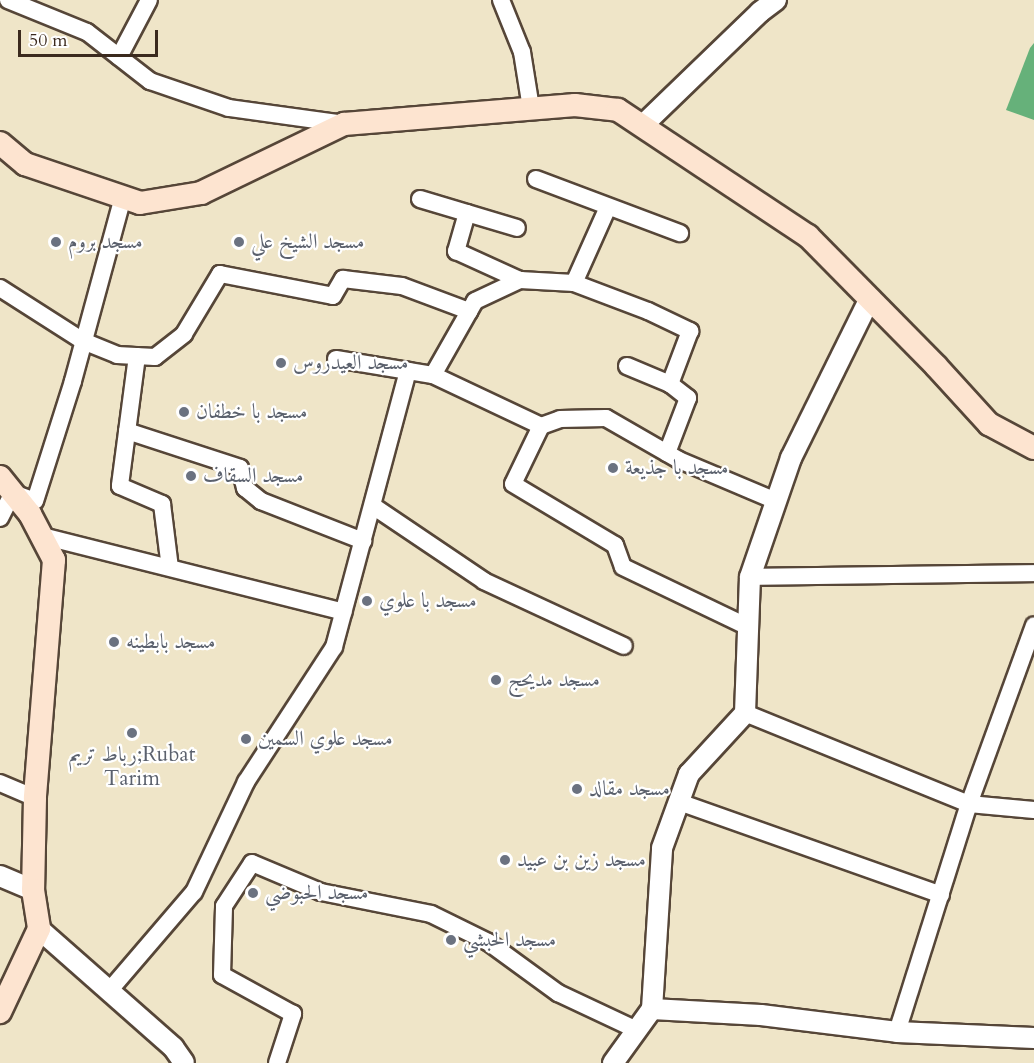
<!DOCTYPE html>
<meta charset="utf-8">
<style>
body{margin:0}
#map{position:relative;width:1034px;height:1063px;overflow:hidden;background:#efe5c8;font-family:Cardo,Amiri,serif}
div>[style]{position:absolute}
.forest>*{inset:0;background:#66b17a}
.roads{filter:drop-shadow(2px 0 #564638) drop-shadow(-2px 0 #564638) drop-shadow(0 2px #564638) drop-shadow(0 -2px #564638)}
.minor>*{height:16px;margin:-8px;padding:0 8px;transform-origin:8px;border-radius:8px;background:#fff}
.tertiary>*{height:20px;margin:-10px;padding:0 10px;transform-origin:10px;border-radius:10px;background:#fff}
.secondary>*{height:22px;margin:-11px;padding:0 11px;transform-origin:11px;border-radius:11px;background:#fde4d0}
.dots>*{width:16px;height:16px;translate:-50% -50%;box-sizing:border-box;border:3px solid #fff;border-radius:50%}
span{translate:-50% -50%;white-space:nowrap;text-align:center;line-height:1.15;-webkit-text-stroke:4.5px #fff;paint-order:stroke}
.worship-label{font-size:21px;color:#5b616d}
.left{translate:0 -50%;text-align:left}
.scale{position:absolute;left:18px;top:30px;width:140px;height:27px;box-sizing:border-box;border:3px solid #3b2a1e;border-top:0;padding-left:8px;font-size:18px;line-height:21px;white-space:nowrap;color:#3b2a1e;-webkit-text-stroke:4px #fff;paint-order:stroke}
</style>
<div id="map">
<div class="forest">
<i style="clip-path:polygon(1034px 43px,1034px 120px,1006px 110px,1030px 48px)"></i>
</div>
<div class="roads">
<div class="minor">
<i style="left:8px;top:0;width:85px;rotate:22.1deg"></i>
<i style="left:87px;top:32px;width:80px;rotate:37.9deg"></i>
<i style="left:150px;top:81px;width:83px;rotate:18.9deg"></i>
<i style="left:229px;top:108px;width:116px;rotate:7.9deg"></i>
<i style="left:501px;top:0;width:56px;rotate:68deg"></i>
<i style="left:522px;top:52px;width:57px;rotate:80.9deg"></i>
<i style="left:119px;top:57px;width:64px;rotate:-62.2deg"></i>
<i style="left:536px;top:179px;width:154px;rotate:20.6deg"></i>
<i style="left:420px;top:199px;width:101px;rotate:16.6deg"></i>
<i style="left:467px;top:213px;width:40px;rotate:106deg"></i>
<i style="left:456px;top:251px;width:70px;rotate:24.4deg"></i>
<i style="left:574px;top:283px;width:83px;rotate:-65.9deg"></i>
<i style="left:0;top:288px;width:98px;rotate:32.6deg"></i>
<i style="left:83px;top:341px;width:37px;rotate:22deg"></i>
<i style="left:117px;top:355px;width:38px;rotate:3deg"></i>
<i style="left:155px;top:357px;width:37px;rotate:-38deg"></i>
<i style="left:184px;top:334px;width:70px;rotate:-59deg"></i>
<i style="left:220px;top:274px;width:115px;rotate:11deg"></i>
<i style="left:333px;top:296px;width:20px;rotate:-60deg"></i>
<i style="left:343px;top:279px;width:59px;rotate:6.8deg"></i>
<i style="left:402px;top:286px;width:72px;rotate:20.5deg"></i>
<i style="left:137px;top:356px;width:131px;rotate:97.5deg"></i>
<i style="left:120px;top:486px;width:46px;rotate:23.2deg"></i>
<i style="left:162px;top:504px;width:64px;rotate:82.9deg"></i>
<i style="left:336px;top:359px;width:98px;rotate:9.4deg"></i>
<i style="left:433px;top:375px;width:119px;rotate:25.3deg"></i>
<i style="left:541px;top:426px;width:20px;rotate:-20deg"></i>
<i style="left:560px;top:419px;width:46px;rotate:-1.2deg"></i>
<i style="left:606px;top:418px;width:84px;rotate:29.9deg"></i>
<i style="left:679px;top:460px;width:105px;rotate:22.9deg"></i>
<i style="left:627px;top:366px;width:47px;rotate:22.7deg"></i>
<i style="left:670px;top:384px;width:23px;rotate:38deg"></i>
<i style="left:688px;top:398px;width:59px;rotate:110.9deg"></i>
<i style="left:433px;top:375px;width:85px;rotate:-60.4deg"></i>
<i style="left:475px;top:301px;width:50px;rotate:-25deg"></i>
<i style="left:520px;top:280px;width:54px;rotate:3.2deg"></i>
<i style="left:574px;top:283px;width:79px;rotate:20.7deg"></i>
<i style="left:648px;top:311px;width:47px;rotate:25.5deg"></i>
<i style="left:690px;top:331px;width:57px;rotate:110.7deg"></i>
<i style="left:541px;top:426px;width:64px;rotate:115.8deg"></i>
<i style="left:513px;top:484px;width:119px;rotate:30.9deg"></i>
<i style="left:615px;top:545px;width:23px;rotate:70deg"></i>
<i style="left:623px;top:567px;width:139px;rotate:25.6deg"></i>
<i style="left:127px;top:431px;width:119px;rotate:18.1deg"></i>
<i style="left:240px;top:468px;width:21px;rotate:76deg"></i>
<i style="left:245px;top:488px;width:21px;rotate:39deg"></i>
<i style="left:261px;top:501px;width:110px;rotate:21.4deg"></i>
<i style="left:373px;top:506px;width:134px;rotate:34deg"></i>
<i style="left:484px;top:581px;width:154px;rotate:24.9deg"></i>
<i style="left:0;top:518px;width:28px;rotate:-63deg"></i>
<i style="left:13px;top:493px;width:23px;rotate:20deg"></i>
<i style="left:35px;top:501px;width:126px;rotate:-72.4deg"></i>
<i style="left:73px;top:381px;width:191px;rotate:-74.8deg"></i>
<i style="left:42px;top:536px;width:311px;rotate:14.1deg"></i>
<i style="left:750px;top:577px;width:284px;rotate:-0.8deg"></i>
<i style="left:745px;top:713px;width:242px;rotate:22.1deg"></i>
<i style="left:969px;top:804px;width:65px;rotate:5.3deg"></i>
<i style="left:0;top:783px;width:38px;rotate:23deg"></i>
<i style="left:679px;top:802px;width:278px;rotate:19.5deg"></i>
<i style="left:109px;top:991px;width:130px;rotate:-49.4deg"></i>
<i style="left:194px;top:892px;width:122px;rotate:-64.7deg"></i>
<i style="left:246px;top:782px;width:161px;rotate:-56.9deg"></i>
<i style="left:334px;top:647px;width:286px;rotate:-75deg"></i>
<i style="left:897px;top:1032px;width:239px;rotate:-72.5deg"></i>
<i style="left:969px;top:804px;width:190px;rotate:-70deg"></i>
<i style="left:277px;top:1063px;width:52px;rotate:-71.9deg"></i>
<i style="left:293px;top:1014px;width:81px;rotate:-151.2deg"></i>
<i style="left:222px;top:975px;width:69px;rotate:-88.3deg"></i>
<i style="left:224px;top:906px;width:51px;rotate:-56.9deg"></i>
<i style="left:252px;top:863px;width:75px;rotate:22.8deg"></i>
<i style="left:321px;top:892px;width:112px;rotate:11.3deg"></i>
<i style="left:431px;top:914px;width:64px;rotate:26.2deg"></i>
<i style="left:488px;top:942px;width:87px;rotate:36.1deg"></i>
<i style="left:558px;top:993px;width:87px;rotate:25.1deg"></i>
</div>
<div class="tertiary">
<i style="left:642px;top:126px;width:164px;rotate:-44deg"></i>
<i style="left:760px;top:12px;width:20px;rotate:-37deg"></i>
<i style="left:0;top:876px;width:36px;rotate:23deg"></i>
<i style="left:39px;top:929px;width:179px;rotate:41.4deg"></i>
<i style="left:173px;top:1047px;width:19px;rotate:55deg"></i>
<i style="left:652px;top:1009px;width:109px;rotate:3.2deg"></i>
<i style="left:761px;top:1015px;width:137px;rotate:7.1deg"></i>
<i style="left:897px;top:1032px;width:137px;rotate:2.5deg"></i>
<i style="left:613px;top:1063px;width:67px;rotate:-54.2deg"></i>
<i style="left:652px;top:1009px;width:161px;rotate:-86.4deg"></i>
<i style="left:662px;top:848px;width:79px;rotate:-70deg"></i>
<i style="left:689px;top:774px;width:83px;rotate:-47.4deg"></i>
<i style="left:745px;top:713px;width:136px;rotate:-87.9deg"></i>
<i style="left:750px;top:577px;width:126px;rotate:-71deg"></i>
<i style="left:791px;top:458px;width:178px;rotate:-63.7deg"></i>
</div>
<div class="secondary">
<i style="left:0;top:143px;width:33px;rotate:40deg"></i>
<i style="left:25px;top:164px;width:121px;rotate:18.7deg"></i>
<i style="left:140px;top:203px;width:62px;rotate:-9.3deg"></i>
<i style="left:201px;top:193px;width:159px;rotate:-25.8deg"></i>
<i style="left:344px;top:124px;width:232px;rotate:-4.7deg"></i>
<i style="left:575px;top:105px;width:43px;rotate:6.6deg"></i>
<i style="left:618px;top:110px;width:228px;rotate:33.6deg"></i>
<i style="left:808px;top:236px;width:182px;rotate:45.4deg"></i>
<i style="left:936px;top:366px;width:79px;rotate:47.6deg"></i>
<i style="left:989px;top:424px;width:51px;rotate:28.1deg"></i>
<i style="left:0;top:477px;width:48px;rotate:51deg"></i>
<i style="left:30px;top:514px;width:52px;rotate:62.4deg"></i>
<i style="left:54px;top:560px;width:239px;rotate:94.6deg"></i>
<i style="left:35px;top:798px;width:92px;rotate:91.2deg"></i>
<i style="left:33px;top:890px;width:39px;rotate:81deg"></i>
<i style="left:39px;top:929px;width:92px;rotate:115.2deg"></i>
</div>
</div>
<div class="dots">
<i style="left:56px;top:242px;background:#6b7280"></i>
<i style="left:239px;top:242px;background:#6b7280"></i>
<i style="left:281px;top:363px;background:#6b7280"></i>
<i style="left:184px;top:412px;background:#6b7280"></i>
<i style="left:613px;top:468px;background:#6b7280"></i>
<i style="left:191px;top:476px;background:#6b7280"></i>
<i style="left:367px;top:601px;background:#6b7280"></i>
<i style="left:114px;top:642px;background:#6b7280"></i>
<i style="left:496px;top:680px;background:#6b7280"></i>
<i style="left:132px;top:733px;background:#6b7280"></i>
<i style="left:246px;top:739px;background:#6b7280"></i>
<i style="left:577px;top:789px;background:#6b7280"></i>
<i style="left:505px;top:860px;background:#6b7280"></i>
<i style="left:253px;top:893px;background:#6b7280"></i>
<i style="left:451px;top:940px;background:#6b7280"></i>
</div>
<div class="worship-label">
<span class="left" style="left:68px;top:242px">مسجد بروم</span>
<span class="left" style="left:251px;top:242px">مسجد الشيخ علي</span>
<span class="left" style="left:293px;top:363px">مسجد العيدروس</span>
<span class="left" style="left:196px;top:412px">مسجد با خطفان</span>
<span class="left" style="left:625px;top:468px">مسجد با جذيعة</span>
<span class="left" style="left:203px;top:476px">مسجد السقاف</span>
<span class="left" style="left:379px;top:601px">مسجد با علوي</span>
<span class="left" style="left:126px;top:642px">مسجد بابطينه</span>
<span class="left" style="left:508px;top:680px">مسجد مديحج</span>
<span class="left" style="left:258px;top:739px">مسجد علوي السمين</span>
<span style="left:132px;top:767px">رباط تريم;Rubat<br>Tarim</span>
<span class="left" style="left:589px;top:789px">مسجد مقالد</span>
<span class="left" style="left:517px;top:860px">مسجد زين بن عبيد</span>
<span class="left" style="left:265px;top:893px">مسجد الحبوضي</span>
<span class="left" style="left:463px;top:940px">مسجد الحبشي</span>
</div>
<div class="scale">50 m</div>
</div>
